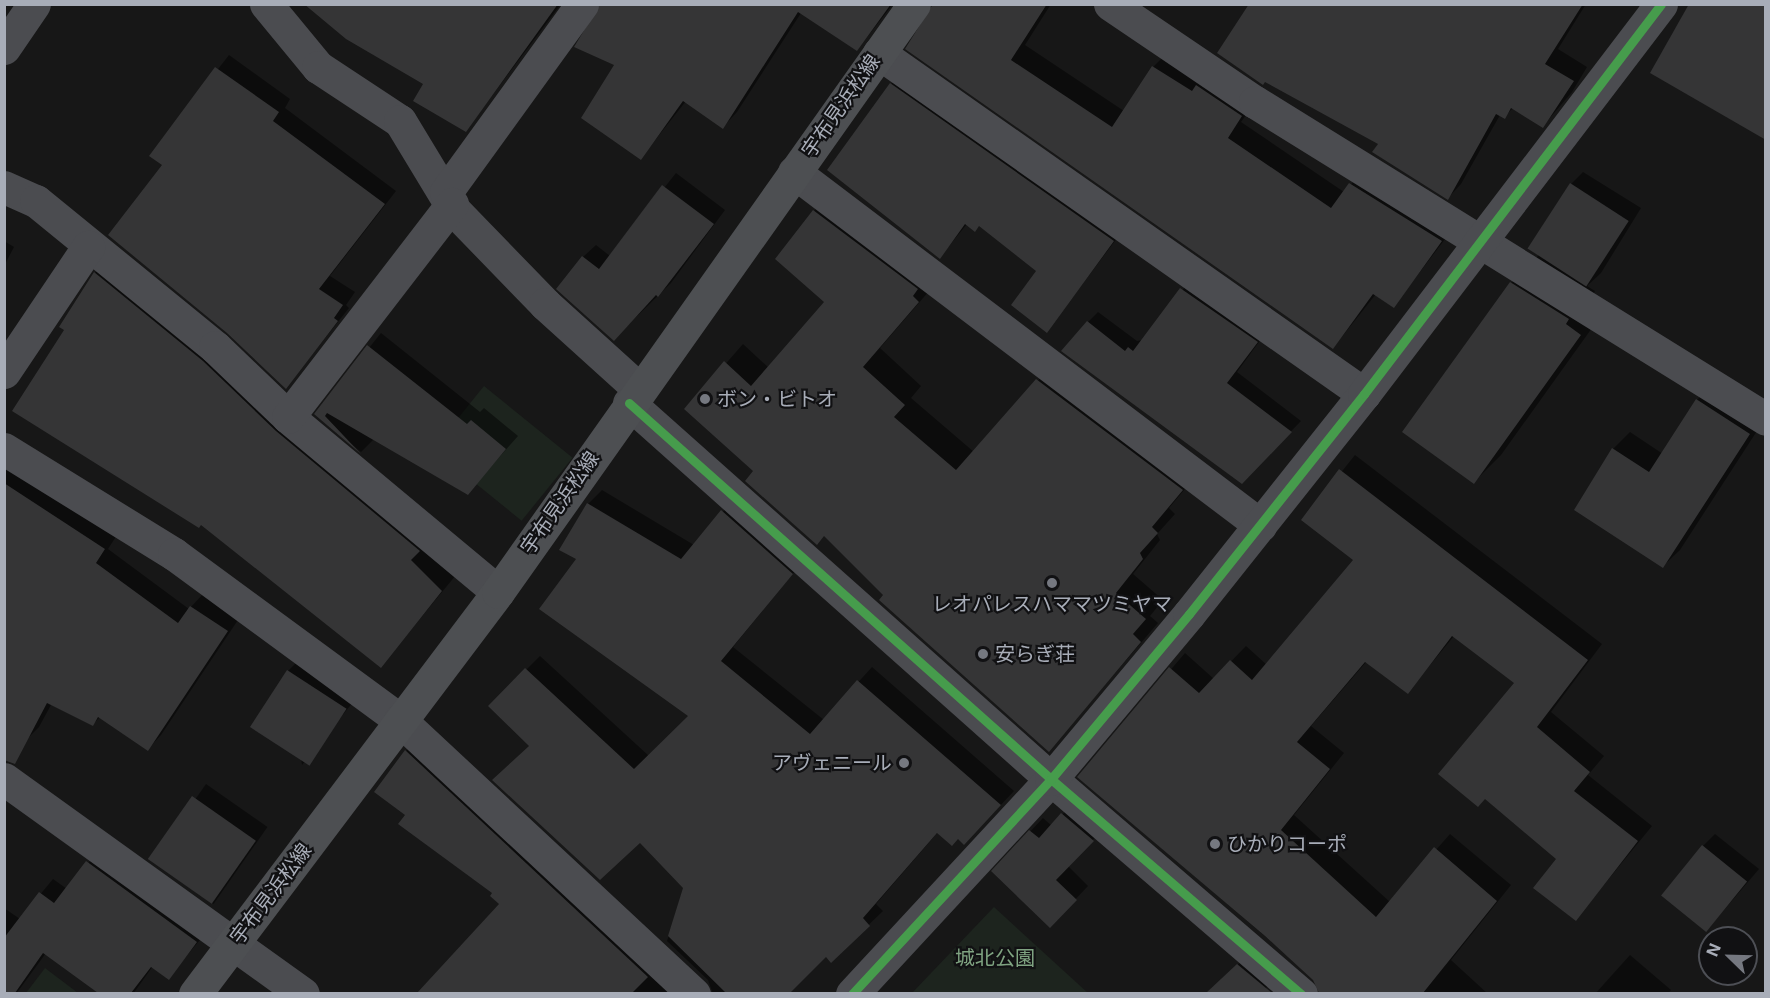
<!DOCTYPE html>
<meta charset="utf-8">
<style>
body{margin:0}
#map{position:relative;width:1770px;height:998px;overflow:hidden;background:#171717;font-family:Inter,"Noto Sans JP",sans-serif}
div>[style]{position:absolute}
.green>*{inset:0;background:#1d241e;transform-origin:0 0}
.shadow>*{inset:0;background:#0007;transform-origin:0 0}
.building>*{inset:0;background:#353536;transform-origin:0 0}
.minor>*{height:33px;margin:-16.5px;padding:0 16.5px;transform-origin:16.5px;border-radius:16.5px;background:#4b4c50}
.major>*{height:33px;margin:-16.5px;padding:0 16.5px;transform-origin:16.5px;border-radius:16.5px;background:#4d4f52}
.cycleway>*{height:9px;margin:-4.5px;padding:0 4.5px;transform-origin:4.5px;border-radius:4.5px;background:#469c4c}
.dots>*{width:16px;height:16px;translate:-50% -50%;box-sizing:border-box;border:3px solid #111113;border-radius:50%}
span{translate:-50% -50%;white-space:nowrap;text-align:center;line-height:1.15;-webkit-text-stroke:4.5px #111113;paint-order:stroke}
.street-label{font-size:20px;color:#a8adb8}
.poi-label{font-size:20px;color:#a8adb8}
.left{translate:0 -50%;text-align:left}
.right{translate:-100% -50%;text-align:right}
.park-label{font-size:20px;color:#7fa381}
.frame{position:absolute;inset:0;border:6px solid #a8adb8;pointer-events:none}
.north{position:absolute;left:1698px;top:926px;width:60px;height:60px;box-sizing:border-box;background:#111113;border:2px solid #4d4f55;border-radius:50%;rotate:293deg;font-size:16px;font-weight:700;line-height:24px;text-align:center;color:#a8adb8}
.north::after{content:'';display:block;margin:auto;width:21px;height:27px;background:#757880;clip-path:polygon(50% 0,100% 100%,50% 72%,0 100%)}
</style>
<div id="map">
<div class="green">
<i style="left:484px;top:386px;width:114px;height:81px;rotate:39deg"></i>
<i style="clip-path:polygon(994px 907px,1088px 993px,912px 993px)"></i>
<i style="clip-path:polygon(45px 968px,78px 993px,26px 993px)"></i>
</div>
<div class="shadow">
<i style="clip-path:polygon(306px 4px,561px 4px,466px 130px,425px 83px)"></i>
<i style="clip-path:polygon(602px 4px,893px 4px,857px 50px,801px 13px,737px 112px,723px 127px,686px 101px,641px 158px)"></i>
<i style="clip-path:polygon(934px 4px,1051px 4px,1025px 45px,1124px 111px,1153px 67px,1168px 52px,1256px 101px,1241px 122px,1344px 192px,1365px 169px,1455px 226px,1394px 306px,1376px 294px,1333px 348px)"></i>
<i style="clip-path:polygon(1252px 4px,1586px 4px,1558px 49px,1587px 67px,1572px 92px,1543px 126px,1513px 108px,1504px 117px,1500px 115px,1461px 184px,1448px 198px,1380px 143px)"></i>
<i style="clip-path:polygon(229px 55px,290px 99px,285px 108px,396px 191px,330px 276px,355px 292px,346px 305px,349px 308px,286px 387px,164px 165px,151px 155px)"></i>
<i style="clip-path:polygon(902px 73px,1124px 229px,1047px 331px,1038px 270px,979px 225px,967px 224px,940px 257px,891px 84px)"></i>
<i style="clip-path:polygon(1583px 172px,1641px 208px,1601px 273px,1587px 286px,1595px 291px,1592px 297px,1607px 307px,1501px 455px,1474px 482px,1511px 283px,1540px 254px,1571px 184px)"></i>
<i style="clip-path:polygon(676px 173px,725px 210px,671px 283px,626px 327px,583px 257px,596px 245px,610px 256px)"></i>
<i style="clip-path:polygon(832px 193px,936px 283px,880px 348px,921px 386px,911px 398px,974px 452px,1055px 362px,1200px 471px,1169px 508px,1175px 514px,1157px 534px,1160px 540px,1133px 574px,1163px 600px,1150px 616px,1158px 623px,1049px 750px,825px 534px,686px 409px,743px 344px,769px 368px,826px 301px,814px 211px)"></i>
<i style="clip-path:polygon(4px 241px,14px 247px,4px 266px)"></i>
<i style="clip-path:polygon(110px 258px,456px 575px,381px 666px,66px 330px,95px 273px)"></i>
<i style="clip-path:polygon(1192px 278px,1267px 331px,1237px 372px,1301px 421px,1242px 482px,1088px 322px,1098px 312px,1137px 341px,1143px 340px)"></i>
<i style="clip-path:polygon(381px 333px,480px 412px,484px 408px,518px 436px,467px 494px,374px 439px,361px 452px,316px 414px)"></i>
<i style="clip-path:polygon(1714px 383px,1766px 417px,1680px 550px,1663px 566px,1613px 449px,1630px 432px,1663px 454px,1697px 400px)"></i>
<i style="clip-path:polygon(1355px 455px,1602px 644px,1551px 712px,1604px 756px,1588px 775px,1652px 826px,1576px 919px,1516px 683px,1454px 636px,1408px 692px,1367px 661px,1311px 726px,1344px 753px,1294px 815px,1390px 902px,1450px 834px,1511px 885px,1451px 960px,1488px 994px,1346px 994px,1302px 953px,1294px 961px,1079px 777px,1185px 653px,1214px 679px,1246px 646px,1267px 665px,1355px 560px,1303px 520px)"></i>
<i style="clip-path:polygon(4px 461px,117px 535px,108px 549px,189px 609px,204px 593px,240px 617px,161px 735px,148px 749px,100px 717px,93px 724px,52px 703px,39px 727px,26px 740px,4px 729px)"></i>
<i style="clip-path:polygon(602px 490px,694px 545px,736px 497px,805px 559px,733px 647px,824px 720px,872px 667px,1014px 791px,978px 829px,958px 837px,938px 832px,876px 904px,883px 911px,831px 961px,826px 955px,788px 994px,713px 994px,708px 980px,667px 941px,685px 887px,640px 841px,490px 706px,540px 656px,649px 756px,690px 716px,578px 559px,588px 504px)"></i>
<i style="clip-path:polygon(301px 658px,358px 696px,302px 765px,288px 671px)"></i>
<i style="clip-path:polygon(419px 737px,694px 994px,419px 994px,501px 904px,494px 893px,407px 815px,406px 751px)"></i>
<i style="left:206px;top:784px;width:75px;height:94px;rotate:35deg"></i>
<i style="clip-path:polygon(1075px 801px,1105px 827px,1068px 866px,1088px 886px,1050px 926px,993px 871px,1043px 818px,1052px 826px)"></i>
<i style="clip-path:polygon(1715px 834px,1759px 869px,1707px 930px,1703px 846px)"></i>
<i style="clip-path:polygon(100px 849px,210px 928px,168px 978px,153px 966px,133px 994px,100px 994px,46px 953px,16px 994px,4px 994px,4px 908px,20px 919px,53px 879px,67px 889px)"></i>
<i style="clip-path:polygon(1253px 950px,1280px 974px,1260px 994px,1208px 994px)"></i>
<i style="clip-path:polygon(1630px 955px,1671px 990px,1668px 994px,1595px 994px)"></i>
</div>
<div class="building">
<i style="clip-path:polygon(304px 4px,558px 4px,466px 132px,413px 101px,423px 84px,346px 39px)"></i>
<i style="clip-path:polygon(600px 4px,891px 4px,857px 51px,798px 12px,723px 129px,683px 101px,641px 160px,581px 118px,614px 65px,574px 47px)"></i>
<i style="clip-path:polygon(933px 4px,1047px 4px,1011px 60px,1112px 127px,1152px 66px,1192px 91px,1196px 85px,1242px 116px,1228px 138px,1331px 208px,1349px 183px,1442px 241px,1394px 308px,1373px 294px,1333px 349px,905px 49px)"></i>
<i style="clip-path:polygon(1249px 4px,1583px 4px,1545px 64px,1574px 81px,1543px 128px,1511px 108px,1505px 119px,1496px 114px,1448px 200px,1372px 152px,1378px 144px,1265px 82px,1263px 85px,1217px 53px)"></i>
<i style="clip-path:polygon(1689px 4px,1766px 4px,1766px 140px,1650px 73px)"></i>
<i style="clip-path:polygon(215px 67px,279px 112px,273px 121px,385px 204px,319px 289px,343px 305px,334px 318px,338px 321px,286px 389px,227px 333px,108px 235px,162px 165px,149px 156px)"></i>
<i style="clip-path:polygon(890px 83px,1114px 241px,1047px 333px,1011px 305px,1036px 271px,979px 226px,975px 232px,965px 224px,940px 259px,827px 170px)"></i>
<i style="left:1570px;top:183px;width:70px;height:78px;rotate:33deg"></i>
<i style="clip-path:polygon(662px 185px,714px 224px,658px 297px,656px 295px,614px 341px,556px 289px,582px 256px,599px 269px)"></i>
<i style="clip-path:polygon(813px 210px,918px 289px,913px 296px,919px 302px,863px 367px,905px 405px,894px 417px,956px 470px,1036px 379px,1183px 490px,1152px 527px,1158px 533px,1140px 553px,1143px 559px,1116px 593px,1146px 619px,1133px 634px,1141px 642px,1049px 752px,879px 600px,883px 595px,824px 536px,817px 545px,745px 481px,753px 471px,684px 409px,724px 361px,751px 386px,824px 302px,775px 259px)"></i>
<i style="clip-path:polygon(94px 272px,203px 361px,276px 431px,420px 551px,411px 560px,442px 591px,381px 668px,201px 525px,199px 528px,12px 411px,64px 330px,59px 327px)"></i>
<i style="clip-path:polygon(1510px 282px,1569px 319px,1566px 324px,1581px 335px,1474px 484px,1402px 432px)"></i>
<i style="clip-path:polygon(1180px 288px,1258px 342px,1227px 383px,1292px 432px,1242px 484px,1061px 351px,1087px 321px,1125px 351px,1128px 347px,1133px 351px)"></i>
<i style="clip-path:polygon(367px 345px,467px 424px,471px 420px,506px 449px,468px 495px,327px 413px,325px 416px,361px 454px,314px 414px)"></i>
<i style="clip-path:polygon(1696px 399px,1750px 434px,1663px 568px,1574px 510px,1612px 448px,1649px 472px)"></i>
<i style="clip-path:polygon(1339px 469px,1588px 660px,1537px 727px,1590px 772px,1574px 791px,1638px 841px,1576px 921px,1533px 888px,1556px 859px,1485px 799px,1478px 807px,1438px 774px,1514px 683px,1452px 636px,1408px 694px,1365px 662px,1297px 742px,1330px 769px,1281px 830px,1376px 917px,1434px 847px,1497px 901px,1423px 993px,1319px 993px,1313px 980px,1265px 936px,1077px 777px,1169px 667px,1199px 693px,1230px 660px,1252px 680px,1353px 560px,1301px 520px)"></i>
<i style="clip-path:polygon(4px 483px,105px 549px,96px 563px,178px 623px,190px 606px,228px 631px,148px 751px,98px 717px,93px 726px,47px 703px,15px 764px,4px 760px)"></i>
<i style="clip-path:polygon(587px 503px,681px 559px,721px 510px,793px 574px,721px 661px,810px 734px,857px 680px,1001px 805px,964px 845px,958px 839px,952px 846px,937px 833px,863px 918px,870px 926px,831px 963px,826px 957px,790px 993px,726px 993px,668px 936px,683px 888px,640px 843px,600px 880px,492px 780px,529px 746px,488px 706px,525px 668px,634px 769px,688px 716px,539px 609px,576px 559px,559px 550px)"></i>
<i style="left:287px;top:670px;width:71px;height:68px;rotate:33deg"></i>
<i style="clip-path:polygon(405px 750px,648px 977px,632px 993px,417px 993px,499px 904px,490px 896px,492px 893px,398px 824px,405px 815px,374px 792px)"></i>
<i style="left:192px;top:796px;width:78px;height:77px;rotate:35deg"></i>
<i style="clip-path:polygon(1061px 813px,1094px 841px,1056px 880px,1077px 900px,1050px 928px,991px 871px,1029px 830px,1039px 838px)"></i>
<i style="left:1702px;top:845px;width:58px;height:65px;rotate:39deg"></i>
<i style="clip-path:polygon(86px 861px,197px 942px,169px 980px,151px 967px,131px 993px,98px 993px,43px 953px,15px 993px,4px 993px,4px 938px,39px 892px,54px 903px)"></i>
<i style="clip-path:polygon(1237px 964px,1272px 993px,1206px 993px)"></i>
</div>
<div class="minor">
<i style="left:266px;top:4px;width:82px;rotate:50.5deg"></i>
<i style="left:318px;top:67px;width:98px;rotate:33.4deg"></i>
<i style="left:400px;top:121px;width:104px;rotate:58.8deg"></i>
<i style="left:454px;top:210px;width:131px;rotate:45.9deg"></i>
<i style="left:545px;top:304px;width:127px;rotate:42.1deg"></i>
<i style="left:1110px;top:4px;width:175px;rotate:34.1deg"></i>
<i style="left:1255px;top:102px;width:601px;rotate:31.81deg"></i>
<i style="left:4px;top:48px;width:53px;rotate:-55.7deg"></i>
<i style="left:879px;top:53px;width:593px;rotate:35.11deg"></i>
<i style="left:794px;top:172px;width:585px;rotate:37.14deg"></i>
<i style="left:4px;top:187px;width:35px;rotate:24deg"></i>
<i style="left:36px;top:201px;width:231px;rotate:39.2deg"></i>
<i style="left:215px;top:347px;width:101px;rotate:43.8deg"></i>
<i style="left:288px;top:417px;width:273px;rotate:39.8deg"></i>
<i style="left:446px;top:192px;width:232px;rotate:-54.1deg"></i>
<i style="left:4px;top:372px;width:151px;rotate:-56.1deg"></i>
<i style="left:629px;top:403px;width:565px;rotate:41.7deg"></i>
<i style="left:1051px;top:779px;width:330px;rotate:40.7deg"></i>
<i style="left:288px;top:417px;width:269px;rotate:-52.4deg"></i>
<i style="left:4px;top:449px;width:200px;rotate:31.7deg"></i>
<i style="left:174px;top:554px;width:280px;rotate:36.3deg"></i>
<i style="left:400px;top:720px;width:402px;rotate:43deg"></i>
<i style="left:4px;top:779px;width:368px;rotate:35.7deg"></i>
<i style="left:852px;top:994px;width:293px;rotate:-47.2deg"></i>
<i style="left:1051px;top:779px;width:215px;rotate:-50.1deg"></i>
<i style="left:1189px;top:614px;width:281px;rotate:-51.5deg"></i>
<i style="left:1364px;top:394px;width:490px;rotate:-52.7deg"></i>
</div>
<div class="major">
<i style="left:195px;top:994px;width:503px;rotate:-52.99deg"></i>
<i style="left:498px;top:592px;width:720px;rotate:-54.72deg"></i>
</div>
<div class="cycleway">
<i style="left:629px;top:403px;width:565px;rotate:41.7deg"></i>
<i style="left:1051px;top:779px;width:330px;rotate:40.7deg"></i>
<i style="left:852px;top:994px;width:293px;rotate:-47.2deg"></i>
<i style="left:1051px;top:779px;width:215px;rotate:-50.1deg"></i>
<i style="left:1189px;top:614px;width:281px;rotate:-51.5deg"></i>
<i style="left:1364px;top:394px;width:490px;rotate:-52.7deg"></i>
</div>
<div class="dots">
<i style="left:705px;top:399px;background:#757880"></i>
<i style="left:1052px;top:583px;background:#757880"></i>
<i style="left:983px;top:654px;background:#757880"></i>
<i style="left:904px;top:763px;background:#757880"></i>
<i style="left:1215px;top:844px;background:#757880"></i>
</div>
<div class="street-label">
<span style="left:841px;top:106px;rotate:-55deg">宇布見浜松線</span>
<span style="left:560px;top:503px;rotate:-55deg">宇布見浜松線</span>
<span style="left:271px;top:894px;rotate:-53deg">宇布見浜松線</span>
</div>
<div class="poi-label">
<span class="left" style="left:717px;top:399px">ボン・ビトオ</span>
<span style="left:1052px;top:604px">レオパレスハママツミヤマ</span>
<span class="left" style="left:995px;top:654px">安らぎ荘</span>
<span class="right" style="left:892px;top:763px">アヴェニール</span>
<span class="left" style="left:1227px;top:844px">ひかりコーポ</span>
</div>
<div class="park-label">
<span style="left:995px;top:958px">城北公園</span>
</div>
<div class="frame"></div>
<div class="north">N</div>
</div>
